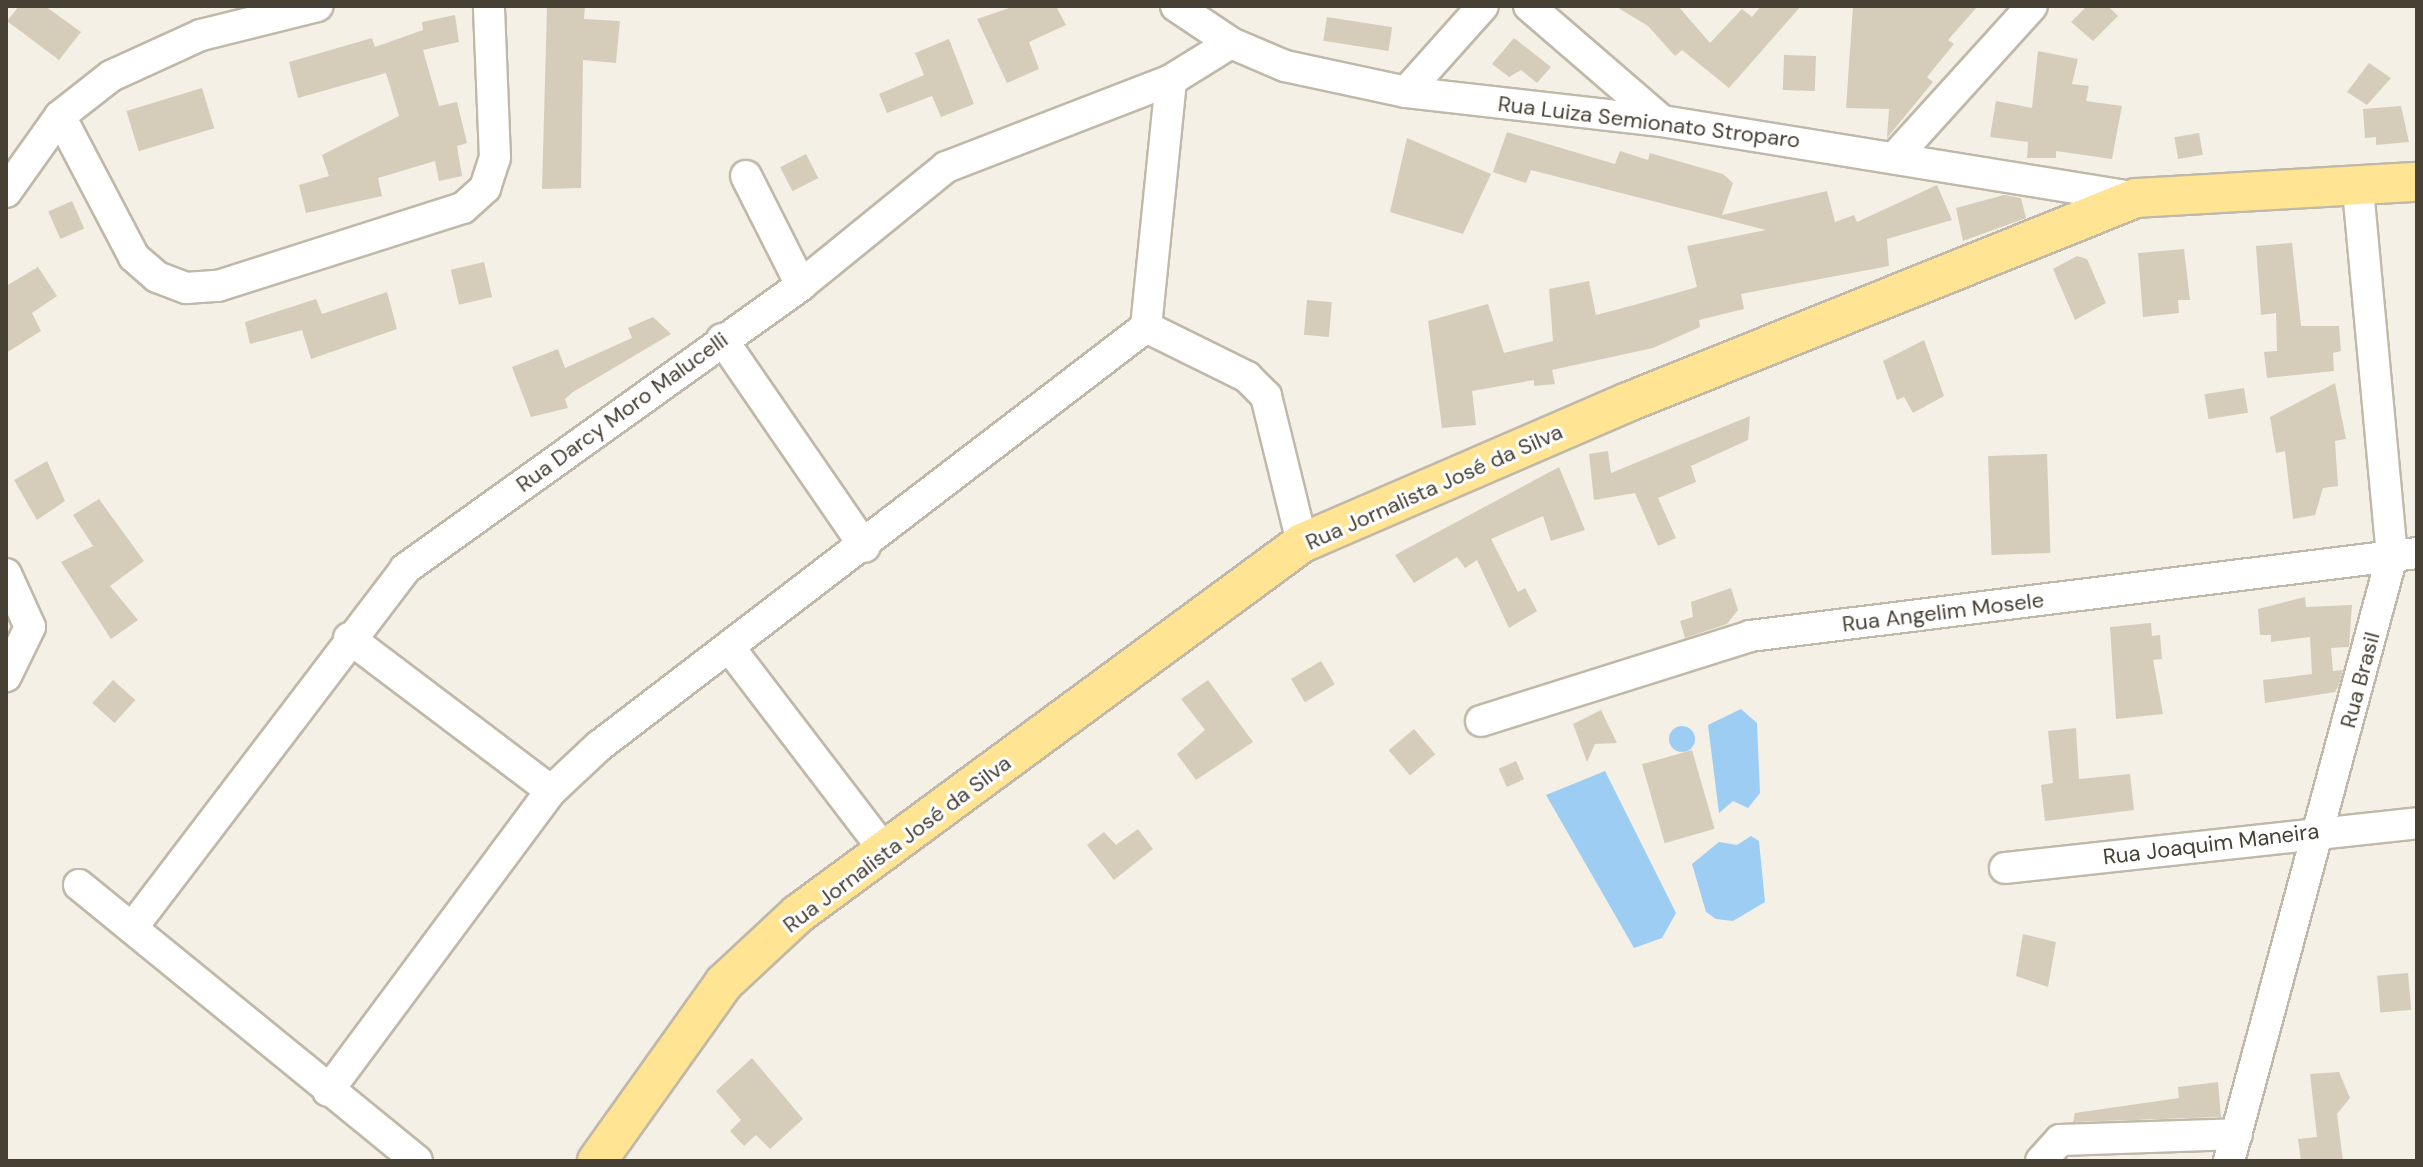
<!DOCTYPE html>
<meta charset="utf-8">
<style>
body{margin:0}
#map{position:relative;width:2423px;height:1167px;overflow:hidden;background:#f4f0e6;font-family:"DM Sans",sans-serif}
div>[style]{position:absolute}
.water>*{inset:0;background:#9ecdf4}
.round{border-radius:50%}
.building>*{inset:0;background:#d6ccba;transform-origin:0 0}
.roads{filter:drop-shadow(2px 0 #c0b8a8) drop-shadow(-2px 0 #c0b8a8) drop-shadow(0 2px #c0b8a8) drop-shadow(0 -2px #c0b8a8)}
.minor>*{height:30px;margin:-15px;padding:0 15px;transform-origin:15px;border-radius:15px;background:#fff}
.major>*{height:38px;margin:-19px;padding:0 19px;transform-origin:19px;border-radius:19px;background:#ffe593}
span{translate:-50% -50%;white-space:nowrap;text-align:center;line-height:1.15;-webkit-text-stroke:6px #fff;paint-order:stroke}
.street-label{font-size:22px;color:#474035}
.frame{position:absolute;inset:0;border:8px solid #474035;pointer-events:none}
</style>
<div id="map">
<div class="water">
<i style="clip-path:polygon(1741px 709px,1757px 723px,1760px 793px,1748px 808px,1733px 801px,1719px 813px,1708px 725px)"></i>
<i class="round" style="left:1669px;top:726px;width:26px;height:26px"></i>
<i style="clip-path:polygon(1605px 771px,1676px 913px,1662px 938px,1634px 948px,1546px 795px)"></i>
<i style="clip-path:polygon(1751px 836px,1759px 841px,1765px 902px,1733px 921px,1716px 919px,1706px 912px,1692px 864px,1719px 842px,1737px 845px)"></i>
</div>
<div class="building">
<i style="clip-path:polygon(19px 6px,45px 6px,81px 32px,59px 60px,7px 21px)"></i>
<i style="clip-path:polygon(547px 6px,585px 6px,584px 19px,620px 21px,616px 63px,583px 60px,581px 188px,542px 189px)"></i>
<i style="clip-path:polygon(1015px 6px,1056px 6px,1066px 25px,1029px 42px,1039px 69px,1007px 83px,977px 19px)"></i>
<i style="clip-path:polygon(1615px 6px,1678px 6px,1710px 43px,1742px 9px,1752px 17px,1761px 6px,1801px 6px,1729px 88px,1682px 50px,1675px 56px,1648px 26px)"></i>
<i style="clip-path:polygon(1853px 6px,1978px 6px,1948px 40px,1954px 44px,1927px 77px,1933px 82px,1887px 138px,1889px 109px,1846px 108px)"></i>
<i style="clip-path:polygon(2087px 6px,2108px 6px,2118px 16px,2093px 41px,2071px 22px)"></i>
<i style="clip-path:polygon(455px 15px,459px 42px,423px 50px,439px 106px,457px 102px,467px 143px,457px 146px,462px 176px,439px 181px,435px 161px,378px 178px,382px 196px,306px 213px,299px 185px,329px 176px,322px 155px,399px 116px,386px 73px,298px 98px,289px 62px,372px 38px,375px 47px,423px 30px,422px 22px)"></i>
<i style="left:1327px;top:17px;width:66px;height:24px;rotate:9deg"></i>
<i style="clip-path:polygon(1514px 38px,1551px 67px,1537px 83px,1521px 70px,1509px 77px,1492px 64px)"></i>
<i style="clip-path:polygon(949px 39px,974px 104px,941px 117px,932px 96px,887px 113px,879px 94px,924px 75px,915px 53px)"></i>
<i style="clip-path:polygon(2038px 51px,2078px 59px,2072px 84px,2089px 86px,2086px 101px,2122px 106px,2112px 159px,2056px 151px,2056px 158px,2027px 158px,2028px 142px,1990px 137px,1996px 101px,2032px 108px)"></i>
<i style="left:1784px;top:55px;width:32px;height:35px;rotate:2deg"></i>
<i style="clip-path:polygon(2369px 63px,2391px 78px,2367px 105px,2347px 92px)"></i>
<i style="left:202px;top:88px;width:42px;height:79px;rotate:73deg"></i>
<i style="clip-path:polygon(2401px 106px,2409px 142px,2376px 145px,2376px 137px,2365px 138px,2363px 109px)"></i>
<i style="clip-path:polygon(1507px 132px,1615px 164px,1620px 151px,1648px 160px,1650px 153px,1723px 174px,1733px 183px,1722px 215px,1827px 191px,1835px 222px,1854px 215px,1857px 222px,1937px 185px,1952px 220px,1887px 239px,1889px 266px,1741px 294px,1744px 309px,1699px 320px,1700px 327px,1653px 348px,1552px 370px,1555px 384px,1534px 386px,1534px 380px,1472px 391px,1476px 425px,1442px 428px,1428px 321px,1488px 304px,1504px 353px,1553px 341px,1549px 289px,1589px 281px,1596px 315px,1634px 305px,1697px 287px,1687px 246px,1766px 230px,1531px 170px,1526px 183px,1493px 172px)"></i>
<i style="left:2199px;top:133px;width:22px;height:25px;rotate:80deg"></i>
<i style="clip-path:polygon(1407px 138px,1491px 174px,1463px 234px,1390px 212px)"></i>
<i style="left:806px;top:154px;width:27px;height:29px;rotate:63deg"></i>
<i style="clip-path:polygon(2004px 195px,2021px 198px,2026px 218px,1963px 241px,1956px 208px)"></i>
<i style="left:72px;top:201px;width:30px;height:26px;rotate:66deg"></i>
<i style="clip-path:polygon(2292px 243px,2301px 326px,2339px 326px,2341px 351px,2333px 353px,2334px 371px,2267px 378px,2264px 352px,2277px 351px,2276px 313px,2261px 315px,2256px 246px)"></i>
<i style="clip-path:polygon(2184px 249px,2190px 300px,2178px 300px,2179px 313px,2143px 317px,2138px 253px)"></i>
<i style="clip-path:polygon(2077px 256px,2087px 259px,2106px 303px,2075px 320px,2053px 269px)"></i>
<i style="left:484px;top:262px;width:36px;height:34px;rotate:77deg"></i>
<i style="clip-path:polygon(38px 267px,57px 296px,32px 313px,41px 331px,6px 353px,6px 286px)"></i>
<i style="clip-path:polygon(387px 292px,397px 329px,311px 359px,302px 330px,250px 344px,245px 322px,316px 299px,322px 314px)"></i>
<i style="left:1307px;top:300px;width:25px;height:35px;rotate:5deg"></i>
<i style="clip-path:polygon(653px 317px,671px 334px,573px 392px,565px 399px,568px 408px,531px 417px,512px 367px,558px 349px,565px 368px,632px 338px,628px 328px)"></i>
<i style="clip-path:polygon(1924px 340px,1944px 396px,1913px 413px,1904px 397px,1897px 400px,1883px 361px)"></i>
<i style="clip-path:polygon(2335px 383px,2346px 439px,2335px 441px,2338px 486px,2323px 488px,2315px 515px,2293px 519px,2285px 451px,2276px 453px,2270px 417px)"></i>
<i style="left:2244px;top:388px;width:25px;height:40px;rotate:81deg"></i>
<i style="clip-path:polygon(1750px 416px,1748px 440px,1691px 466px,1696px 482px,1658px 498px,1676px 538px,1658px 546px,1635px 493px,1594px 500px,1589px 454px,1608px 451px,1611px 473px)"></i>
<i style="left:2047px;top:454px;width:99px;height:59px;rotate:88deg"></i>
<i style="clip-path:polygon(47px 461px,65px 501px,37px 520px,14px 480px)"></i>
<i style="clip-path:polygon(1559px 467px,1585px 530px,1551px 541px,1543px 516px,1491px 539px,1518px 592px,1525px 588px,1537px 611px,1509px 628px,1477px 560px,1465px 568px,1457px 557px,1414px 583px,1395px 555px)"></i>
<i style="clip-path:polygon(99px 499px,144px 561px,110px 586px,138px 620px,111px 639px,61px 562px,93px 546px,73px 515px)"></i>
<i style="clip-path:polygon(1731px 588px,1738px 610px,1727px 624px,1685px 638px,1680px 621px,1693px 617px,1691px 602px)"></i>
<i style="clip-path:polygon(2305px 597px,2306px 607px,2352px 605px,2349px 647px,2331px 648px,2333px 671px,2343px 670px,2339px 685px,2335px 692px,2265px 703px,2263px 680px,2312px 674px,2310px 637px,2271px 642px,2271px 635px,2260px 635px,2258px 609px)"></i>
<i style="clip-path:polygon(2151px 623px,2152px 636px,2160px 635px,2162px 659px,2153px 660px,2163px 714px,2116px 719px,2110px 627px)"></i>
<i style="left:1321px;top:661px;width:27px;height:35px;rotate:59deg"></i>
<i style="left:113px;top:680px;width:30px;height:31px;rotate:42deg"></i>
<i style="clip-path:polygon(1208px 680px,1253px 742px,1196px 780px,1177px 754px,1205px 730px,1181px 699px)"></i>
<i style="clip-path:polygon(1601px 710px,1617px 743px,1595px 744px,1587px 762px,1573px 724px)"></i>
<i style="clip-path:polygon(2076px 728px,2079px 779px,2130px 774px,2134px 810px,2045px 821px,2041px 785px,2053px 783px,2048px 731px)"></i>
<i style="left:1414px;top:729px;width:33px;height:33px;rotate:50deg"></i>
<i style="left:1692px;top:750px;width:82px;height:52px;rotate:74deg"></i>
<i style="left:1516px;top:761px;width:20px;height:19px;rotate:66deg"></i>
<i style="clip-path:polygon(1138px 829px,1153px 849px,1114px 880px,1087px 845px,1104px 832px,1116px 845px)"></i>
<i style="clip-path:polygon(2023px 934px,2056px 942px,2048px 987px,2016px 976px)"></i>
<i style="left:2408px;top:973px;width:37px;height:31px;rotate:85deg"></i>
<i style="clip-path:polygon(752px 1058px,803px 1119px,770px 1149px,756px 1135px,744px 1146px,730px 1131px,741px 1120px,716px 1091px)"></i>
<i style="clip-path:polygon(2339px 1072px,2350px 1098px,2337px 1114px,2343px 1161px,2301px 1161px,2298px 1139px,2317px 1137px,2310px 1074px)"></i>
<i style="clip-path:polygon(2218px 1082px,2221px 1117px,2073px 1122px,2075px 1113px,2179px 1098px,2178px 1087px)"></i>
</div>
<div class="roads">
<div class="minor">
<i style="left:1176px;top:6px;width:66px;rotate:33.9deg"></i>
<i style="left:1231px;top:43px;width:59px;rotate:23.1deg"></i>
<i style="left:1285px;top:66px;width:124px;rotate:12.1deg"></i>
<i style="left:1406px;top:92px;width:258px;rotate:6.5deg"></i>
<i style="left:1662px;top:121px;width:480px;rotate:9.2deg"></i>
<i style="left:1529px;top:6px;width:176px;rotate:40.8deg"></i>
<i style="left:1406px;top:92px;width:115px;rotate:-48.2deg"></i>
<i style="left:60px;top:116px;width:159px;rotate:62.3deg"></i>
<i style="left:134px;top:257px;width:30px;rotate:41deg"></i>
<i style="left:157px;top:277px;width:31px;rotate:21deg"></i>
<i style="left:186px;top:288px;width:32px;rotate:-4deg"></i>
<i style="left:218px;top:286px;width:257px;rotate:-17.7deg"></i>
<i style="left:463px;top:208px;width:30px;rotate:-42deg"></i>
<i style="left:485px;top:188px;width:32px;rotate:-72deg"></i>
<i style="left:495px;top:158px;width:152px;rotate:-92.3deg"></i>
<i style="left:1896px;top:156px;width:202px;rotate:-47.8deg"></i>
<i style="left:746px;top:176px;width:122px;rotate:63.2deg"></i>
<i style="left:6px;top:192px;width:93px;rotate:-54.6deg"></i>
<i style="left:60px;top:116px;width:65px;rotate:-38.1deg"></i>
<i style="left:111px;top:76px;width:99px;rotate:-24.5deg"></i>
<i style="left:201px;top:35px;width:120px;rotate:-14deg"></i>
<i style="left:1146px;top:327px;width:113px;rotate:26.3deg"></i>
<i style="left:1247px;top:377px;width:27px;rotate:45deg"></i>
<i style="left:1266px;top:396px;width:151px;rotate:76.2deg"></i>
<i style="left:722px;top:339px;width:252px;rotate:55.5deg"></i>
<i style="left:6px;top:574px;width:58px;rotate:65.6deg"></i>
<i style="left:30px;top:627px;width:55px;rotate:116.1deg"></i>
<i style="left:349px;top:638px;width:253px;rotate:37.1deg"></i>
<i style="left:729px;top:647px;width:257px;rotate:52.6deg"></i>
<i style="left:1481px;top:721px;width:282px;rotate:-17.5deg"></i>
<i style="left:1750px;top:636px;width:672px;rotate:-7.09deg"></i>
<i style="left:2005px;top:868px;width:414px;rotate:-6.2deg"></i>
<i style="left:79px;top:885px;width:436px;rotate:39.2deg"></i>
<i style="left:132px;top:928px;width:451px;rotate:-52.7deg"></i>
<i style="left:405px;top:569px;width:487px;rotate:-35.6deg"></i>
<i style="left:801px;top:285px;width:187px;rotate:-39.1deg"></i>
<i style="left:946px;top:167px;width:241px;rotate:-21.1deg"></i>
<i style="left:1171px;top:80px;width:70px;rotate:-31.7deg"></i>
<i style="left:328px;top:1091px;width:374px;rotate:-53.4deg"></i>
<i style="left:551px;top:791px;width:66px;rotate:-43.2deg"></i>
<i style="left:599px;top:746px;width:689px;rotate:-37.45deg"></i>
<i style="left:1146px;top:327px;width:248px;rotate:-84.2deg"></i>
<i style="left:2041px;top:1161px;width:28px;rotate:-48deg"></i>
<i style="left:2060px;top:1140px;width:177px;rotate:-1.9deg"></i>
<i style="left:2229px;top:1161px;width:627px;rotate:-74.92deg"></i>
<i style="left:2392px;top:556px;width:371px;rotate:-95.3deg"></i>
</div>
<div class="major">
<i style="left:597px;top:1161px;width:219px;rotate:-54.5deg"></i>
<i style="left:724px;top:983px;width:101px;rotate:-43deg"></i>
<i style="left:798px;top:914px;width:626px;rotate:-36.36deg"></i>
<i style="left:1302px;top:543px;width:355px;rotate:-23.4deg"></i>
<i style="left:1628px;top:402px;width:547px;rotate:-21.88deg"></i>
<i style="left:2136px;top:198px;width:281px;rotate:-3.3deg"></i>
</div>
</div>
<div class="street-label">
<span style="left:1649px;top:122px;rotate:7deg">Rua Luiza Semionato Stroparo</span>
<span style="left:622px;top:412px;rotate:-36deg">Rua Darcy Moro Malucelli</span>
<span style="left:1434px;top:487px;rotate:-24deg">Rua Jornalista José da Silva</span>
<span style="left:1943px;top:612px;rotate:-7deg">Rua Angelim Mosele</span>
<span style="left:2360px;top:680px;rotate:-75deg">Rua Brasil</span>
<span style="left:897px;top:844px;rotate:-37deg">Rua Jornalista José da Silva</span>
<span style="left:2211px;top:844px;rotate:-7deg">Rua Joaquim Maneira</span>
</div>
<div class="frame"></div>
</div>
